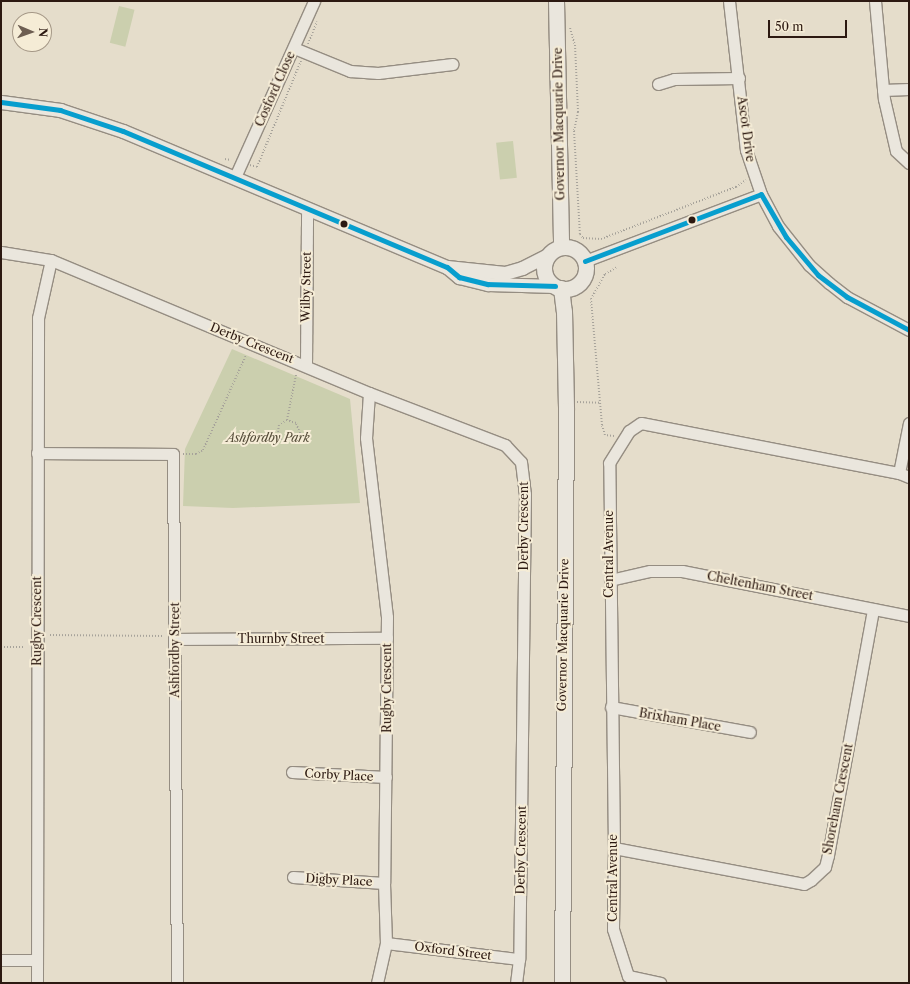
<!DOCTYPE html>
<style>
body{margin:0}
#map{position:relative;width:910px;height:984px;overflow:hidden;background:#e5ddcb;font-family:"Libre Caslon Text",serif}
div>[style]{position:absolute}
.green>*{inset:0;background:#cbcfae;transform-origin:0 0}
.path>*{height:2px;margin-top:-1px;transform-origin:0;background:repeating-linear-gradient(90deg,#a6a29a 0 1px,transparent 0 3px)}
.roads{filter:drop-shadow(1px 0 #958d82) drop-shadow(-1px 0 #958d82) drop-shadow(0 1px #958d82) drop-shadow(0 -1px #958d82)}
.minor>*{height:11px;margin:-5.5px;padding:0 5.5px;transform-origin:5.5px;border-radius:5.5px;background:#eae6dd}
.tertiary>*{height:13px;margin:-6.5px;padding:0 6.5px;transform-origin:6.5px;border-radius:6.5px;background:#eae6dd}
.secondary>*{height:15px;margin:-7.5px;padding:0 7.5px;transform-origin:7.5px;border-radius:7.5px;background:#eae6dd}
.secondary>.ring{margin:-7.5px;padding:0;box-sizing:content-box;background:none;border:15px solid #eae6dd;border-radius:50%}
.bus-1>*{height:5px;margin:-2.5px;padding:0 2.5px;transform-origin:2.5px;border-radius:2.5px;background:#079ece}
.dots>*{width:11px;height:11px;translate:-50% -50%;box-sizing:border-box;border:2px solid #f5ecd6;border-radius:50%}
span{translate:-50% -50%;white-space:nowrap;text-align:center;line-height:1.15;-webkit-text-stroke:4px #f5ecd6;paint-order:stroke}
.street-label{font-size:12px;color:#2c1911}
.park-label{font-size:12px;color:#554c39;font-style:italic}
.frame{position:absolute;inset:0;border:2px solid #2c1911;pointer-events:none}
.north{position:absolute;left:12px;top:12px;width:40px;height:40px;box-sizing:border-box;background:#f5ecd6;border:1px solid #a59887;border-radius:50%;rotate:92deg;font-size:11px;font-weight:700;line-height:16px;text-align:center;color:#2c1911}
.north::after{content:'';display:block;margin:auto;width:14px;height:18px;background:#6d5e52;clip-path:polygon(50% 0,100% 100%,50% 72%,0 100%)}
.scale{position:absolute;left:768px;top:20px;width:79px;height:18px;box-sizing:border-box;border:2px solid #2c1911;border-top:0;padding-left:5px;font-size:12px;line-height:14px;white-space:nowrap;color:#2c1911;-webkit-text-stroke:3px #f5ecd6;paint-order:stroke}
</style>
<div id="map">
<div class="green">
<i style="left:119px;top:6px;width:16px;height:38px;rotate:14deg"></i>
<i style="left:513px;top:141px;width:37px;height:17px;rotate:84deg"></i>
<i style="clip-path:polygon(232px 349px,350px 399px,360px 503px,233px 508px,183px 506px,185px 449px)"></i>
</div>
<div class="path">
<i style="left:570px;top:28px;width:18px;rotate:74deg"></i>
<i style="left:575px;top:45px;width:67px;rotate:87.4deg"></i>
<i style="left:578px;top:112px;width:19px;rotate:102deg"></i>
<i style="left:574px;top:131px;width:103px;rotate:86.7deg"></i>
<i style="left:580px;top:234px;width:5px;rotate:53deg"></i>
<i style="left:583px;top:238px;width:18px;rotate:3deg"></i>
<i style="left:601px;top:239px;width:145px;rotate:-21.1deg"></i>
<i style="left:736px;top:187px;width:12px;rotate:-35deg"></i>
<i style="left:308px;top:44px;width:24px;rotate:-68deg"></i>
<i style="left:225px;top:159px;width:6px;rotate:9deg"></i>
<i style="left:250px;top:165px;width:7px;rotate:16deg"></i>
<i style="left:257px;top:167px;width:115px;rotate:-67.5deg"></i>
<i style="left:577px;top:402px;width:23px;rotate:2deg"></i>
<i style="left:287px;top:420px;width:9px;rotate:148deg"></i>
<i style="left:279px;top:425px;width:6px;rotate:99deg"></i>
<i style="left:278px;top:431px;width:9px;rotate:69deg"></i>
<i style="left:281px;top:439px;width:8px;rotate:7deg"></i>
<i style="left:289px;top:440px;width:8px;rotate:-14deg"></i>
<i style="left:297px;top:438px;width:6px;rotate:-59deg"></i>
<i style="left:300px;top:433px;width:11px;rotate:-112deg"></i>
<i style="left:296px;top:423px;width:9px;rotate:-162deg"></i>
<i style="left:287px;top:420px;width:46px;rotate:-78.7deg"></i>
<i style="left:614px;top:436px;width:9px;rotate:-174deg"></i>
<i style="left:605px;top:435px;width:10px;rotate:-107deg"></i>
<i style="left:602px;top:425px;width:126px;rotate:-95deg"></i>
<i style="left:591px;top:299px;width:29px;rotate:-61deg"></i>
<i style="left:605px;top:274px;width:14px;rotate:-30deg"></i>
<i style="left:183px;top:454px;width:13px"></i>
<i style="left:196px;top:454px;width:8px;rotate:-30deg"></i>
<i style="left:203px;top:450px;width:104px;rotate:-65.6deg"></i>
<i style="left:50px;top:635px;width:114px;rotate:0.5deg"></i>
<i style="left:1px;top:647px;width:23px"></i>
</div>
<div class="roads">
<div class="minor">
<i style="left:729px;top:1px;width:150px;rotate:83.5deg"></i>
<i style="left:746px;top:150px;width:46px;rotate:71.2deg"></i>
<i style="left:761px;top:194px;width:36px;rotate:62deg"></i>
<i style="left:778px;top:226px;width:50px;rotate:51.5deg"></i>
<i style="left:809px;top:265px;width:27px;rotate:42deg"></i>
<i style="left:829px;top:283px;width:23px;rotate:38deg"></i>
<i style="left:847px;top:297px;width:70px;rotate:28deg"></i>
<i style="left:875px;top:1px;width:98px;rotate:84.8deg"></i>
<i style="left:884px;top:99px;width:53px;rotate:77deg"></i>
<i style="left:896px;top:151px;width:18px;rotate:43deg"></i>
<i style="left:294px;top:48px;width:61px;rotate:22.3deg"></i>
<i style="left:350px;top:71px;width:28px;rotate:4deg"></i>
<i style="left:378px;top:73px;width:75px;rotate:-6.9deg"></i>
<i style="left:658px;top:84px;width:17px;rotate:-17deg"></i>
<i style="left:674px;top:79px;width:65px;rotate:-0.9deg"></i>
<i style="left:883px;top:90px;width:26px;rotate:-2deg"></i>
<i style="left:235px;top:177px;width:193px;rotate:-65.8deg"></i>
<i style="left:1px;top:252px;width:51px;rotate:9.1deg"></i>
<i style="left:51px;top:260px;width:345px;rotate:22.7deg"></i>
<i style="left:369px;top:393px;width:146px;rotate:20.9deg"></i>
<i style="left:505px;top:445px;width:23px;rotate:47deg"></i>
<i style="left:521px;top:462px;width:32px;rotate:83deg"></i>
<i style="left:525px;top:494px;width:465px;rotate:90.7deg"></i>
<i style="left:519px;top:959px;width:24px;rotate:97deg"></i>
<i style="left:585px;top:261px;width:188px;rotate:-20.8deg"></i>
<i style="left:306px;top:365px;width:157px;rotate:-89.6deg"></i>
<i style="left:369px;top:393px;width:45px;rotate:93.8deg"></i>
<i style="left:366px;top:438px;width:180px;rotate:83.3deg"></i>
<i style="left:387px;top:617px;width:266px;rotate:90.6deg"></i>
<i style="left:384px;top:883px;width:60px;rotate:88.1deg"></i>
<i style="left:386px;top:943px;width:41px;rotate:102.7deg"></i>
<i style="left:37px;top:453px;width:136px;rotate:0.4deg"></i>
<i style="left:173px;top:454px;width:529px;rotate:89.57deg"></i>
<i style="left:899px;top:473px;width:51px;rotate:-78.7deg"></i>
<i style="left:610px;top:580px;width:41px;rotate:-12.7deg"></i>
<i style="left:650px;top:571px;width:32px"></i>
<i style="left:682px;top:571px;width:231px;rotate:11.2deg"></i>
<i style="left:174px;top:639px;width:213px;rotate:-0.3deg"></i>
<i style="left:611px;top:707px;width:141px;rotate:10.2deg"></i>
<i style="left:292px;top:772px;width:94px;rotate:3deg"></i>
<i style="left:614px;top:848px;width:193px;rotate:10.7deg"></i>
<i style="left:804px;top:884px;width:8px;rotate:-30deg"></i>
<i style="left:811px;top:880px;width:19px;rotate:-43deg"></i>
<i style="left:825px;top:867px;width:12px;rotate:-76deg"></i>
<i style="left:828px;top:855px;width:250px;rotate:-79.6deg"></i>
<i style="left:293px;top:877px;width:91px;rotate:3.8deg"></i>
<i style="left:386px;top:943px;width:134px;rotate:6.9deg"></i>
<i style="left:1px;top:960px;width:36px"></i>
<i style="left:628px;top:976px;width:49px;rotate:-107.7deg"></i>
<i style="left:613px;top:929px;width:81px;rotate:-89.3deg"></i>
<i style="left:614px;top:848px;width:385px;rotate:-90.7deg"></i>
<i style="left:609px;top:463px;width:38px;rotate:-58deg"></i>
<i style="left:629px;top:431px;width:14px;rotate:-34deg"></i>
<i style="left:641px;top:423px;width:263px;rotate:11deg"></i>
<i style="left:899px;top:473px;width:11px;rotate:22deg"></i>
<i style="left:628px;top:976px;width:33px;rotate:12deg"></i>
<i style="left:37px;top:983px;width:665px;rotate:-89.91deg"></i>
<i style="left:38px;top:318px;width:59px;rotate:-77.4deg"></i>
</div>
<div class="tertiary">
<i style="left:1px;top:102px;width:60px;rotate:7.7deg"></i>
<i style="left:60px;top:110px;width:66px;rotate:18.4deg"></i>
<i style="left:123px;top:131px;width:351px;rotate:22.8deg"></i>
<i style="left:447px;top:267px;width:16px;rotate:40deg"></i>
<i style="left:459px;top:277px;width:30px;rotate:14deg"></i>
<i style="left:488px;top:284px;width:67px;rotate:1.7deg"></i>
<i style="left:447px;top:267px;width:58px;rotate:5.9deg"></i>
<i style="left:505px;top:273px;width:18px;rotate:-16deg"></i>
<i style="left:522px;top:268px;width:31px;rotate:-27deg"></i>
</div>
<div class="secondary">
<i style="left:556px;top:1px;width:246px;rotate:88.8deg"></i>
<i class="ring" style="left:544px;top:247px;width:27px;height:27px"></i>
<i style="left:561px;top:288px;width:23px;rotate:83deg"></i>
<i style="left:564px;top:311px;width:99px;rotate:88.8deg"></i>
<i style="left:566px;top:410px;width:573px;rotate:90.4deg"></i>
</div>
</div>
<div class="bus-1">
<i style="left:1px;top:102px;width:60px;rotate:7.7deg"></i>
<i style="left:60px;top:110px;width:66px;rotate:18.4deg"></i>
<i style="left:123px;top:131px;width:351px;rotate:22.8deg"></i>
<i style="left:447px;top:267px;width:16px;rotate:40deg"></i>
<i style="left:459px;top:277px;width:30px;rotate:14deg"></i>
<i style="left:488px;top:284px;width:67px;rotate:1.7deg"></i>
<i style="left:585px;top:261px;width:188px;rotate:-20.8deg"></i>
<i style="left:761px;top:194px;width:50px;rotate:59.8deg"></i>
<i style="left:786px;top:237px;width:50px;rotate:49.9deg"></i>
<i style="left:818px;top:275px;width:36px;rotate:37deg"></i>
<i style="left:847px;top:297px;width:70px;rotate:28deg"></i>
</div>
<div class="dots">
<i style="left:692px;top:220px;background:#2c1911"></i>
<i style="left:344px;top:224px;background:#2c1911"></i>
</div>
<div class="street-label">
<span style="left:275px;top:89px;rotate:-66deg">Cosford Close</span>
<span style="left:559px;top:124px;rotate:-91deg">Governor Macquarie Drive</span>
<span style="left:746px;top:129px;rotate:82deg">Ascot Drive</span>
<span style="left:306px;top:287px;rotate:-89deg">Wilby Street</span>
<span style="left:252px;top:343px;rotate:22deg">Derby Crescent</span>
<span style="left:524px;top:526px;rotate:-90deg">Derby Crescent</span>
<span style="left:609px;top:554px;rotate:-90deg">Central Avenue</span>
<span style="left:760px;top:586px;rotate:11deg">Cheltenham Street</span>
<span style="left:37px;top:621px;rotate:-90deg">Rugby Crescent</span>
<span style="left:563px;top:635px;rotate:-89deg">Governor Macquarie Drive</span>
<span style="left:281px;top:639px">Thurnby Street</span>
<span style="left:175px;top:650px;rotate:-90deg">Ashfordby Street</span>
<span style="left:387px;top:688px;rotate:-90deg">Rugby Crescent</span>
<span style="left:680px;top:720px;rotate:10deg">Brixham Place</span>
<span style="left:339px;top:775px;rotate:3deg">Corby Place</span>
<span style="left:838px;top:799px;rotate:-79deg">Shoreham Crescent</span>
<span style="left:521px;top:850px;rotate:-89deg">Derby Crescent</span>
<span style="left:613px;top:878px;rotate:-90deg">Central Avenue</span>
<span style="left:339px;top:880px;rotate:3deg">Digby Place</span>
<span style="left:453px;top:951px;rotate:7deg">Oxford Street</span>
</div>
<div class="park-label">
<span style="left:268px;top:438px">Ashfordby Park</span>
</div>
<div class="frame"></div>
<div class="north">N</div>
<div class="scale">50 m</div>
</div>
